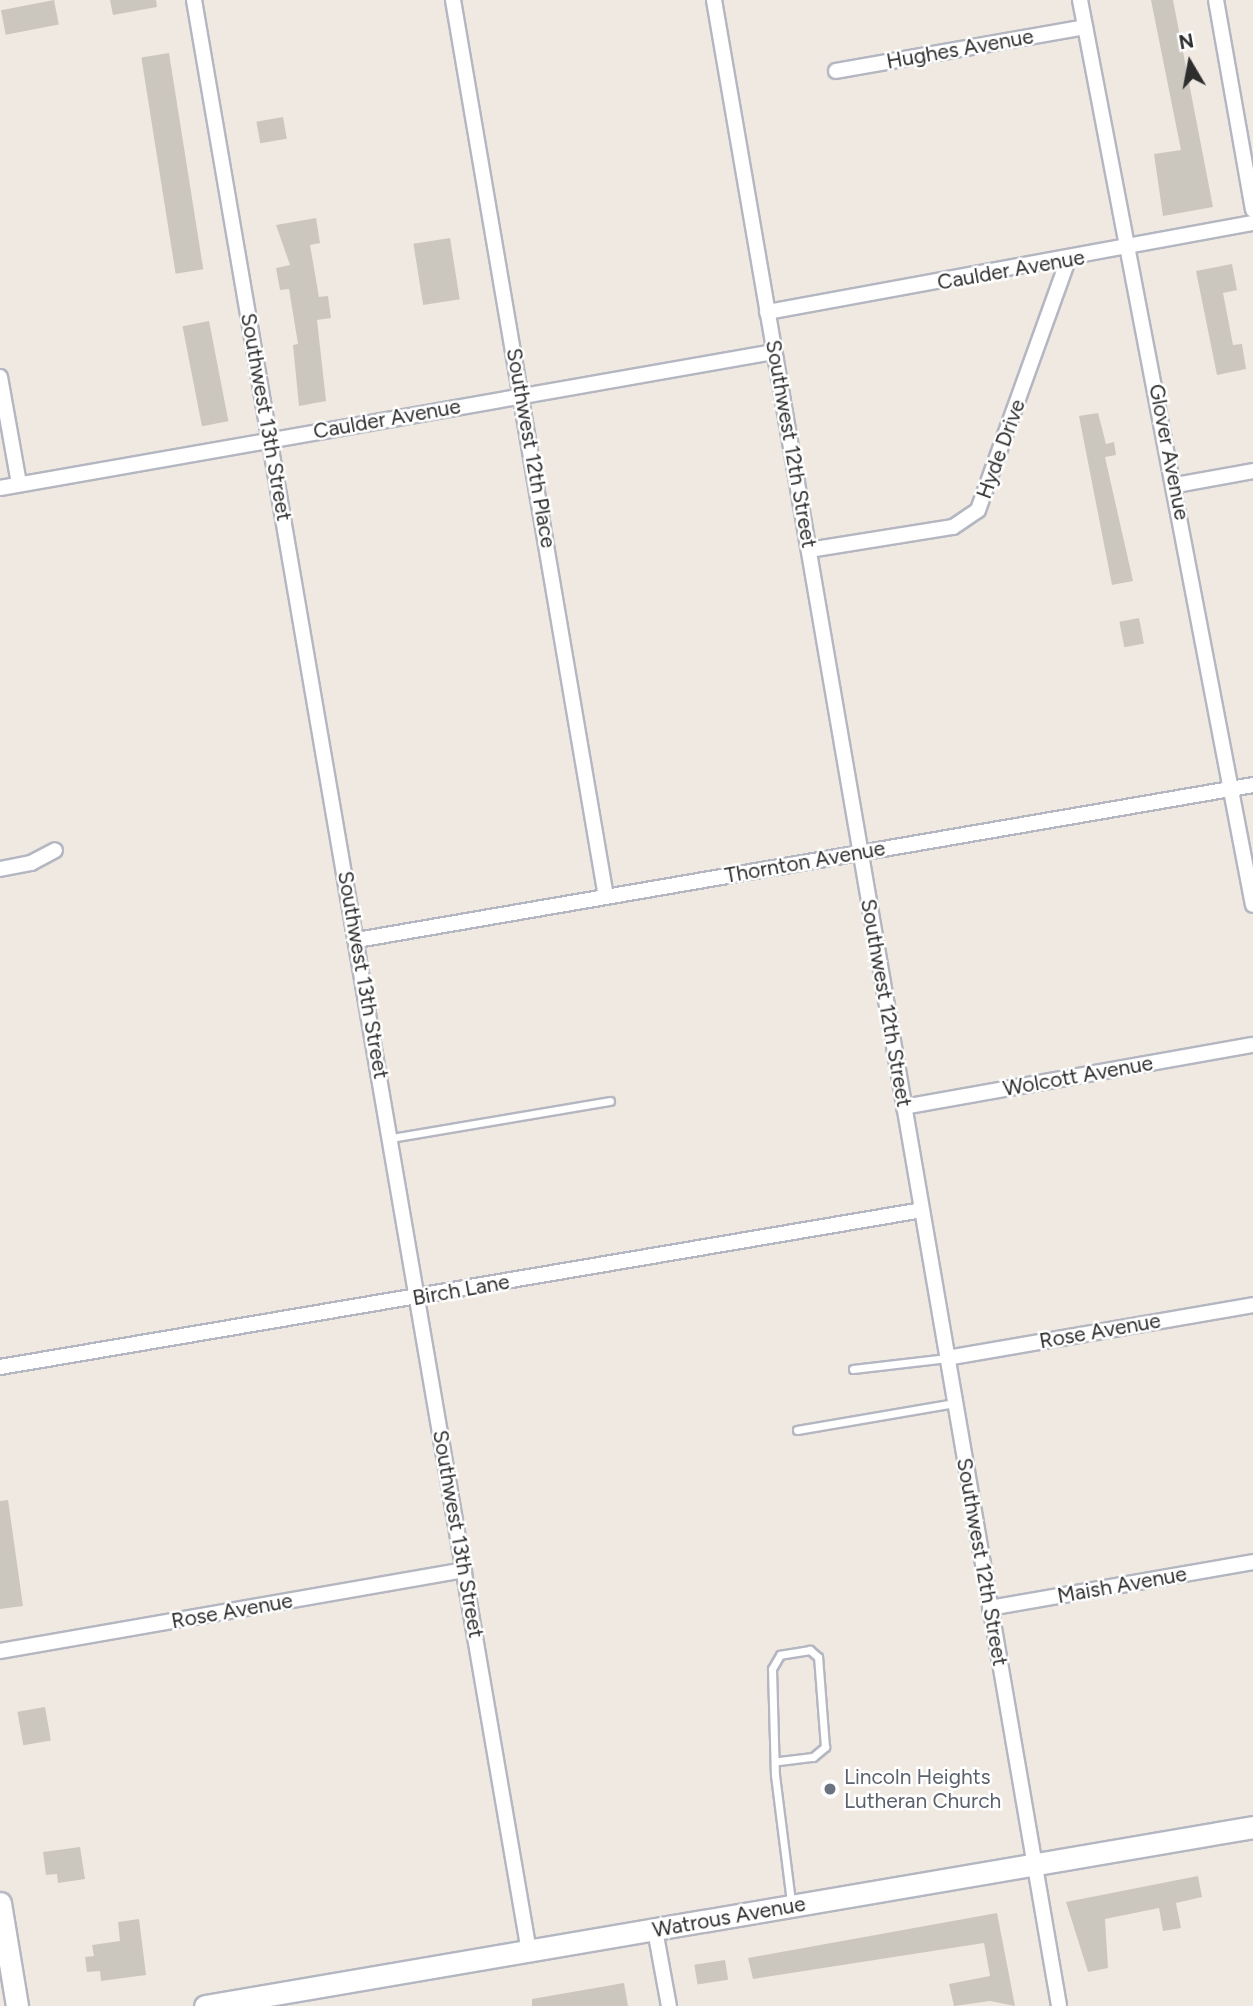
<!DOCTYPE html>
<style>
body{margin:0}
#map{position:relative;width:1253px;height:2006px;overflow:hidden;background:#efe9e1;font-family:Figtree,sans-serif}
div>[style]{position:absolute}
.building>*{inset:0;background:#cbc7bf;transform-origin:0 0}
.roads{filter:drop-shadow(2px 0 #b4b7c1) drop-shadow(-2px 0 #b4b7c1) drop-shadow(0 2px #b4b7c1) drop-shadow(0 -2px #b4b7c1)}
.lane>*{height:7px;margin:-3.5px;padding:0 3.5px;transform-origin:3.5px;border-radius:3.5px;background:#fff}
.street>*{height:14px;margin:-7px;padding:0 7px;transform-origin:7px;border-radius:7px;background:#fff}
.secondary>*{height:21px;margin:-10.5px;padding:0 10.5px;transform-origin:10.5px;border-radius:10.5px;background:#fff}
.dots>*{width:19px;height:19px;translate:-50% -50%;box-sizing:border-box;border:4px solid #fff;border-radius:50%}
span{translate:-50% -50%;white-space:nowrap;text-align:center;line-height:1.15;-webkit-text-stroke:5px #fff;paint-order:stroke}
.street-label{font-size:21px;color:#2e2e2e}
.worship-label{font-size:21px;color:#5b616d}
.left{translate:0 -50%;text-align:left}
.north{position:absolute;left:1155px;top:28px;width:70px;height:70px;-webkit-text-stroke:5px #fff;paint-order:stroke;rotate:350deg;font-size:19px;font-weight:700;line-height:28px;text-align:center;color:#2e2e2e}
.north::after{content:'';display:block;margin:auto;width:24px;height:32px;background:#2e2e2e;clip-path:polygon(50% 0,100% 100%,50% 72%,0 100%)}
</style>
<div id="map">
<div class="building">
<i style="left:54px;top:0;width:25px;height:54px;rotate:79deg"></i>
<i style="clip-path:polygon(110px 0,156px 0,157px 7px,113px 15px)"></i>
<i style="clip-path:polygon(1151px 0,1173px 0,1213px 207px,1163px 216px,1154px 154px,1181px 150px)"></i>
<i style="left:169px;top:53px;width:219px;height:28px;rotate:81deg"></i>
<i style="left:283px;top:117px;width:22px;height:27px;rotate:80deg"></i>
<i style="clip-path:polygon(316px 218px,320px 243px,310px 245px,319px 297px,328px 296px,331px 318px,317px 320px,326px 401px,299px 406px,293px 345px,298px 344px,289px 289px,280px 290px,276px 268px,290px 265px,276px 225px)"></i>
<i style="left:450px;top:238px;width:62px;height:37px;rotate:81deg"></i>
<i style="clip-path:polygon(1232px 264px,1237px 290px,1223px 293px,1233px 345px,1242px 344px,1246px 369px,1217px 375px,1196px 271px)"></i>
<i style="left:209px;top:321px;width:102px;height:27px;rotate:79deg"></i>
<i style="clip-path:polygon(1098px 413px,1106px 444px,1114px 442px,1116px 455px,1105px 457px,1133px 581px,1112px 585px,1079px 416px)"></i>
<i style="left:1139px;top:618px;width:26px;height:20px;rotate:79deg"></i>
<i style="clip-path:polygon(8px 1500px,23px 1606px,0 1609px,0 1501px)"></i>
<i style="left:45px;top:1707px;width:34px;height:28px;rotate:80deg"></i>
<i style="clip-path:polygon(80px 1847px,85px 1879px,58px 1883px,57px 1874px,46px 1875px,43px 1852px)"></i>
<i style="clip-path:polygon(1198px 1876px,1202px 1897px,1176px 1903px,1181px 1928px,1163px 1931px,1159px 1908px,1105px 1919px,1108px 1968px,1088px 1972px,1066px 1902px)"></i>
<i style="clip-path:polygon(997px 1913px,1015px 2006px,990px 2001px,954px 2006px,949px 1984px,990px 1976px,984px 1943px,753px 1979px,748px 1958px)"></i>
<i style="clip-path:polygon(139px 1919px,146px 1975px,101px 1981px,100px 1971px,87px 1972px,85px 1957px,94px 1956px,92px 1945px,120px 1941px,118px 1922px)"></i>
<i style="left:725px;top:1960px;width:20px;height:31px;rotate:81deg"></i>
<i style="clip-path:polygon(624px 1983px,628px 2006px,532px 2006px,532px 1999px)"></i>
</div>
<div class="roads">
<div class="lane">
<i style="left:391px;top:1138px;width:222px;rotate:-9.6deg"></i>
<i style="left:853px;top:1369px;width:95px;rotate:-6.7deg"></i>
<i style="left:797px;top:1430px;width:160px;rotate:-9.7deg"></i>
<i style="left:779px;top:1761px;width:34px;rotate:-7deg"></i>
<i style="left:813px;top:1757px;width:16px;rotate:-40deg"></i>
<i style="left:825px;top:1747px;width:90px;rotate:-94.4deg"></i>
<i style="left:818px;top:1657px;width:11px;rotate:-139deg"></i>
<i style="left:810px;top:1650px;width:30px;rotate:171deg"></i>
<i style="left:780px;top:1655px;width:16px;rotate:120deg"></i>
<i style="left:772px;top:1669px;width:106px;rotate:88.4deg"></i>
<i style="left:775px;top:1775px;width:128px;rotate:82.8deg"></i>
</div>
<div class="street">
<i style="left:194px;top:0;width:1980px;rotate:80.26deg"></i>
<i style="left:453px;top:0;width:910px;rotate:80.32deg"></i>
<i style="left:714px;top:0;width:2035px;rotate:80.24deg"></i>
<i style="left:1080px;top:0;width:921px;rotate:79.18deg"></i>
<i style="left:1216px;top:0;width:213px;rotate:80deg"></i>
<i style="left:836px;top:71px;width:253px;rotate:-10deg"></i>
<i style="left:767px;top:312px;width:494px;rotate:-10.4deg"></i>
<i style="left:0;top:377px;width:109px;rotate:79.9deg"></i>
<i style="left:1176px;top:485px;width:78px;rotate:-10.3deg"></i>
<i style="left:0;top:488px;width:786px;rotate:-9.97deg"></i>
<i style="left:809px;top:550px;width:146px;rotate:-9.1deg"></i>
<i style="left:953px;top:527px;width:30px;rotate:-34deg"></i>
<i style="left:978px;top:510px;width:266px;rotate:-70.2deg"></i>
<i style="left:0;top:869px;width:32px;rotate:-11deg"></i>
<i style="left:31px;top:863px;width:27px;rotate:-28deg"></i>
<i style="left:357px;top:940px;width:909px;rotate:-9.81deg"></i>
<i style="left:904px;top:1107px;width:354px;rotate:-10.1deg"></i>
<i style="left:947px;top:1358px;width:311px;rotate:-9.8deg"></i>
<i style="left:0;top:1367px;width:935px;rotate:-9.66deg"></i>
<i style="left:990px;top:1608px;width:267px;rotate:-9.9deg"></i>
<i style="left:0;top:1651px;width:471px;rotate:-9.9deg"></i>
<i style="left:655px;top:1930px;width:77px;rotate:79.6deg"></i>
</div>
<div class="secondary">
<i style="left:0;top:1903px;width:104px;rotate:80.6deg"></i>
<i style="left:205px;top:2006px;width:1063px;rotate:-9.69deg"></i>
</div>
</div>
<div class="dots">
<i style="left:830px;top:1789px;background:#6b7280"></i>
</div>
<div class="street-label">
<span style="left:960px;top:49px;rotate:-10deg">Hughes Avenue</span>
<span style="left:1011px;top:270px;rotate:-10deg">Caulder Avenue</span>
<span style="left:266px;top:417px;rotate:80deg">Southwest 13th Street</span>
<span style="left:387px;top:419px;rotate:-10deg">Caulder Avenue</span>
<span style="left:791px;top:444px;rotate:80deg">Southwest 12th Street</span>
<span style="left:531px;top:448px;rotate:80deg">Southwest 12th Place</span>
<span style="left:1001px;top:449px;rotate:-70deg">Hyde Drive</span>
<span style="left:1169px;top:452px;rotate:79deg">Glover Avenue</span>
<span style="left:805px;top:862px;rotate:-10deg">Thornton Avenue</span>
<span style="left:363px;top:975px;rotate:80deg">Southwest 13th Street</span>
<span style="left:886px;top:1003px;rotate:80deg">Southwest 12th Street</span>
<span style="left:1078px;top:1076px;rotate:-10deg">Wolcott Avenue</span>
<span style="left:461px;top:1290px;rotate:-10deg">Birch Lane</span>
<span style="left:1100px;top:1331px;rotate:-10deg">Rose Avenue</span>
<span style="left:458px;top:1534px;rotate:80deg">Southwest 13th Street</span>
<span style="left:982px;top:1562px;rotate:80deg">Southwest 12th Street</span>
<span style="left:1122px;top:1585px;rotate:-10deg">Maish Avenue</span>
<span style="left:232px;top:1611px;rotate:-10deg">Rose Avenue</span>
<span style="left:729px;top:1917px;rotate:-10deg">Watrous Avenue</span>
</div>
<div class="worship-label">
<span class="left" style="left:844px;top:1789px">Lincoln Heights<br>Lutheran Church</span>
</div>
<div class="north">N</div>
</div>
